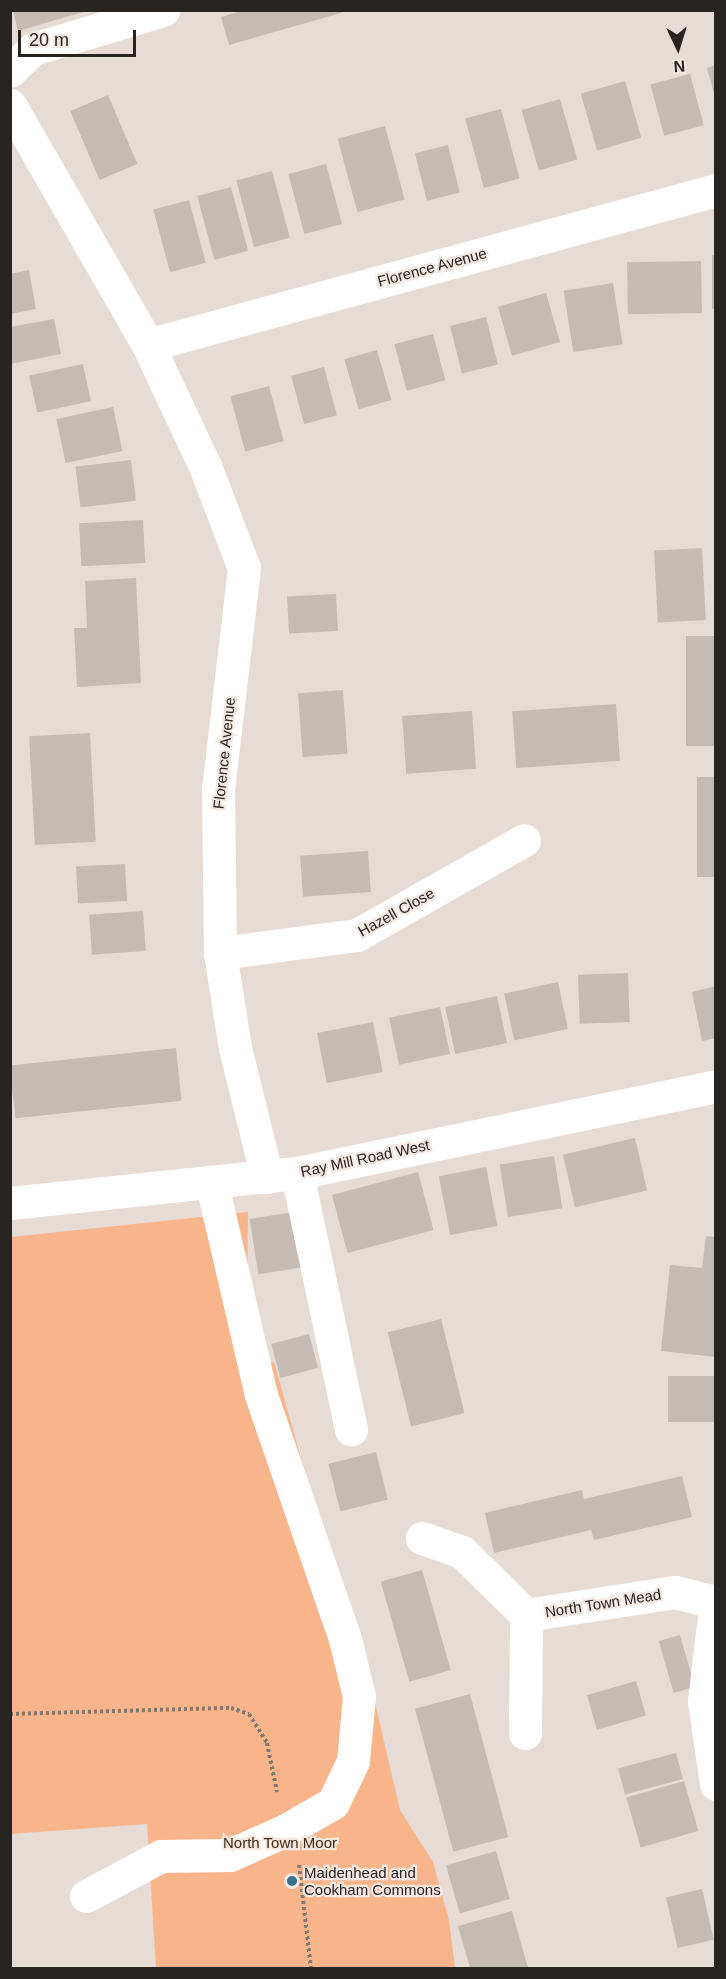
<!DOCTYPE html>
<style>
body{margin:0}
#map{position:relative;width:726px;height:1979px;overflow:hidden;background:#e7dbd5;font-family:Helvetica,sans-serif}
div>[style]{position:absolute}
.green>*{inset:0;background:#f8b58c}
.building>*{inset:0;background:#c6bbb4;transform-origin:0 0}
.path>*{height:4px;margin-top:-2px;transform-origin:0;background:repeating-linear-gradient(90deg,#7f7873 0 3px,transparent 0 6px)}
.minor>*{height:33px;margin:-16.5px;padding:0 16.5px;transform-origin:16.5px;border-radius:16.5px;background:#fff}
.dots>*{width:16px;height:16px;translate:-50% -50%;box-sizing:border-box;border:3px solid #f4e9e2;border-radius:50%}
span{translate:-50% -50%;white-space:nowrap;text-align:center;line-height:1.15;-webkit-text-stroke:4.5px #f4e9e2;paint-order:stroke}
.street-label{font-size:15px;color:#282421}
.park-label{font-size:15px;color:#482610}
.poi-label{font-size:15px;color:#282421}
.left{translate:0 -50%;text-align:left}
.frame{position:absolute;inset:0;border:12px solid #282421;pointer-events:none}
.north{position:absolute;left:648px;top:18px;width:60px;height:60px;-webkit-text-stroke:4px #f4e9e2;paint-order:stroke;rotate:176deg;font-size:16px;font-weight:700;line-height:24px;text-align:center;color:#282421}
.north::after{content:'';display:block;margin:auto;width:21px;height:27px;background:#282421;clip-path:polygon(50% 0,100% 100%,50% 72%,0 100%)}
.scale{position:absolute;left:18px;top:30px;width:118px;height:27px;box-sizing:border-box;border:3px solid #282421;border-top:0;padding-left:8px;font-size:18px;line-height:21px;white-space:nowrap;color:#282421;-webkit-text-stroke:4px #f4e9e2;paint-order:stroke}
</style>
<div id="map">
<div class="green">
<i style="clip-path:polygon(248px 1212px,247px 1303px,263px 1367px,274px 1362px,306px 1476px,358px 1629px,400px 1810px,433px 1862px,449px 1920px,455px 1968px,156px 1968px,147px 1824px,11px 1834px,11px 1237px)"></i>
</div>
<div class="building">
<i style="clip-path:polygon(13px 10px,87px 10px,87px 11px,18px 31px)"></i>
<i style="clip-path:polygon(245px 10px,340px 10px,341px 13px,229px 45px,221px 17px)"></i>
<i style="clip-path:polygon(716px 65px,716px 97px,715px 97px,707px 68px)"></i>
<i style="left:690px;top:74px;width:53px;height:41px;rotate:75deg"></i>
<i style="left:625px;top:81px;width:59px;height:46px;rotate:74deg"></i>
<i style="left:108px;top:95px;width:75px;height:41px;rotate:67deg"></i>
<i style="left:560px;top:99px;width:63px;height:40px;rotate:74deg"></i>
<i style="left:501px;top:109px;width:72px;height:37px;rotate:75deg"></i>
<i style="left:385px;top:126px;width:76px;height:49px;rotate:75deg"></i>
<i style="left:448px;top:145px;width:49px;height:34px;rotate:76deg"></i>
<i style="left:326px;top:164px;width:62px;height:39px;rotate:75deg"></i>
<i style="left:272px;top:171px;width:69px;height:37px;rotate:75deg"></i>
<i style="left:231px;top:187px;width:66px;height:35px;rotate:75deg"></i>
<i style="left:189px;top:200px;width:65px;height:37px;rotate:75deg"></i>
<i style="left:712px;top:255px;width:4px;height:54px"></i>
<i style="left:701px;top:261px;width:52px;height:74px;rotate:89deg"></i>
<i style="clip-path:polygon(29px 270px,36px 309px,10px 314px,10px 274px)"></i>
<i style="left:613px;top:283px;width:62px;height:50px;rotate:81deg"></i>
<i style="left:546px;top:293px;width:51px;height:50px;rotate:74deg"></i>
<i style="left:486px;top:317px;width:49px;height:37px;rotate:76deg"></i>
<i style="clip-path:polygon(54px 319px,61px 354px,10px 364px,10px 327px)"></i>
<i style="left:433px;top:334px;width:48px;height:40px;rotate:75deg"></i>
<i style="left:377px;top:350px;width:52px;height:34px;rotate:74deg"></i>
<i style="left:83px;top:364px;width:38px;height:55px;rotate:78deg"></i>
<i style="left:324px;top:367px;width:50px;height:34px;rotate:75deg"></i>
<i style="left:269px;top:386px;width:57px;height:40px;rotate:75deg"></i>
<i style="left:113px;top:407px;width:45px;height:58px;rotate:78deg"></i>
<i style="left:131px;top:460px;width:41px;height:56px;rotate:83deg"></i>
<i style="left:143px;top:520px;width:43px;height:64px;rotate:87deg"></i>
<i style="left:702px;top:548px;width:72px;height:48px;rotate:87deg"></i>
<i style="clip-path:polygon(136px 578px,141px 683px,77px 687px,74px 628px,87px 628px,85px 581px)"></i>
<i style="left:336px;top:594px;width:37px;height:49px;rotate:87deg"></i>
<i style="left:686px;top:636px;width:30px;height:110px"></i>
<i style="left:343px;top:690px;width:64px;height:45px;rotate:86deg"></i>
<i style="left:616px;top:704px;width:57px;height:104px;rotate:86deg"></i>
<i style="left:472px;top:711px;width:58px;height:70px;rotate:86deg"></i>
<i style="left:90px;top:733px;width:109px;height:61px;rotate:87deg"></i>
<i style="left:716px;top:777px;width:100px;height:19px;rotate:90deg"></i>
<i style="left:368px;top:851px;width:41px;height:68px;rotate:86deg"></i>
<i style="left:125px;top:864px;width:37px;height:49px;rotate:87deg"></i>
<i style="left:143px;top:911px;width:40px;height:54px;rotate:86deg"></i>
<i style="left:628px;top:973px;width:49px;height:50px;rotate:88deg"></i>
<i style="left:558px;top:982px;width:48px;height:55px;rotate:78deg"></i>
<i style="clip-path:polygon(716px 986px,716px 1038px,702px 1041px,692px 992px)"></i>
<i style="left:497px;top:996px;width:48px;height:53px;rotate:78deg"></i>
<i style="left:440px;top:1007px;width:48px;height:52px;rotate:78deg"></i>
<i style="left:373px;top:1022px;width:51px;height:57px;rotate:79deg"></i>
<i style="left:176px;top:1048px;width:53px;height:167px;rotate:84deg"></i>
<i style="left:635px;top:1138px;width:54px;height:74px;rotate:77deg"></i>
<i style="left:554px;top:1156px;width:53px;height:55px;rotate:81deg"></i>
<i style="left:486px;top:1167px;width:60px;height:48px;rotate:79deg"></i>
<i style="left:418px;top:1172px;width:60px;height:89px;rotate:75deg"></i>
<i style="left:294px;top:1212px;width:56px;height:45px;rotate:81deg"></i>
<i style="clip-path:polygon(706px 1236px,716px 1237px,716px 1357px,661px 1351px,670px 1265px,702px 1268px)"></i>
<i style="left:441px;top:1319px;width:97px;height:55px;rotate:76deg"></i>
<i style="left:309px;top:1334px;width:35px;height:39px;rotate:75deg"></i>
<i style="left:668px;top:1376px;width:48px;height:46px"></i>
<i style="left:376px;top:1452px;width:49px;height:49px;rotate:76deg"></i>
<i style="clip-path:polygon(682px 1476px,692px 1517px,594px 1540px,591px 1530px,494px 1553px,485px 1513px,582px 1490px,584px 1499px)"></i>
<i style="left:422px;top:1570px;width:104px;height:43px;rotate:74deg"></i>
<i style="left:680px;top:1635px;width:54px;height:22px;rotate:74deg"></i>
<i style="left:636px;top:1681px;width:36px;height:51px;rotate:74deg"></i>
<i style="left:470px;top:1694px;width:148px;height:57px;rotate:75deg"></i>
<i style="left:676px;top:1753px;width:27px;height:60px;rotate:75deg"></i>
<i style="left:684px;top:1781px;width:52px;height:60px;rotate:74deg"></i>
<i style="left:496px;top:1851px;width:50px;height:52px;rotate:74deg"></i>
<i style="left:702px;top:1889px;width:52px;height:37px;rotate:77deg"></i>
<i style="clip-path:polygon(512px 1911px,528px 1968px,470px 1968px,458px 1926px)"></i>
</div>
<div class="path">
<i style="left:10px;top:1714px;width:221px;rotate:-1.6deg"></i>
<i style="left:231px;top:1708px;width:19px;rotate:18deg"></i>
<i style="left:249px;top:1714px;width:34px;rotate:58deg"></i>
<i style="left:267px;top:1743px;width:50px;rotate:78.5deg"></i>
<i style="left:299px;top:1865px;width:104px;rotate:83.4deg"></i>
</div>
<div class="minor">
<i style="left:10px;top:71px;width:32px;rotate:-44deg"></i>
<i style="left:33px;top:49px;width:136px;rotate:-16.7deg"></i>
<i style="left:10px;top:105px;width:277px;rotate:60.1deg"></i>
<i style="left:148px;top:345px;width:134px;rotate:64.8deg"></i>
<i style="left:205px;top:466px;width:109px;rotate:69.1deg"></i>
<i style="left:244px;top:568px;width:222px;rotate:96.7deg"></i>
<i style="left:218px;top:788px;width:165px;rotate:89.3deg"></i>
<i style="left:220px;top:953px;width:96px;rotate:81deg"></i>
<i style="left:235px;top:1048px;width:133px;rotate:76.1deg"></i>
<i style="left:148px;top:345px;width:589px;rotate:-15.26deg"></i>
<i style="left:220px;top:953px;width:138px;rotate:-7.5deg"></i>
<i style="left:357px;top:935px;width:192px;rotate:-29.6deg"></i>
<i style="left:297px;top:1173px;width:262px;rotate:78.1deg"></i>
<i style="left:10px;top:1203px;width:289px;rotate:-6deg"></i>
<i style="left:297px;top:1173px;width:428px;rotate:-11.7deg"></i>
<i style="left:422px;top:1538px;width:42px;rotate:19.3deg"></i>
<i style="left:462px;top:1552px;width:90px;rotate:44.5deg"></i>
<i style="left:526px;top:1615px;width:118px;rotate:90.5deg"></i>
<i style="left:716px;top:1600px;width:102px;rotate:96.8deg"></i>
<i style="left:704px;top:1701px;width:84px;rotate:81.8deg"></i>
<i style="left:526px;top:1615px;width:151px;rotate:-8.8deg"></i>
<i style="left:675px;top:1592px;width:41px;rotate:14deg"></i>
<i style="left:86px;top:1896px;width:85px;rotate:-28.1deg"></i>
<i style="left:161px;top:1856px;width:69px;rotate:-0.8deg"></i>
<i style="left:230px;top:1855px;width:61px;rotate:-24.1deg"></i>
<i style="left:286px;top:1830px;width:54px;rotate:-29.9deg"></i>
<i style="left:333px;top:1803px;width:47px;rotate:-64.5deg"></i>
<i style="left:353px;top:1761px;width:65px;rotate:-84.7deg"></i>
<i style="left:359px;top:1696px;width:59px;rotate:-103.8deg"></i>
<i style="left:345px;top:1639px;width:258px;rotate:-109deg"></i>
<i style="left:261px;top:1395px;width:217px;rotate:-103.1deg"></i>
</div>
<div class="dots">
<i style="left:292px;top:1881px;background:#39708b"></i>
</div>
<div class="street-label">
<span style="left:432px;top:267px;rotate:-15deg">Florence Avenue</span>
<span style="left:224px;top:753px;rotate:-84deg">Florence Avenue</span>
<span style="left:396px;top:912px;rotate:-29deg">Hazell Close</span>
<span style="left:365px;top:1158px;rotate:-12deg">Ray Mill Road West</span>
<span style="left:603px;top:1603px;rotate:-9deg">North Town Mead</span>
</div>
<div class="park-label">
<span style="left:280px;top:1843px">North Town Moor</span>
</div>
<div class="poi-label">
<span class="left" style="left:304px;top:1881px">Maidenhead and<br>Cookham Commons</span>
</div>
<div class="frame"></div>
<div class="north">N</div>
<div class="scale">20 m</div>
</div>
